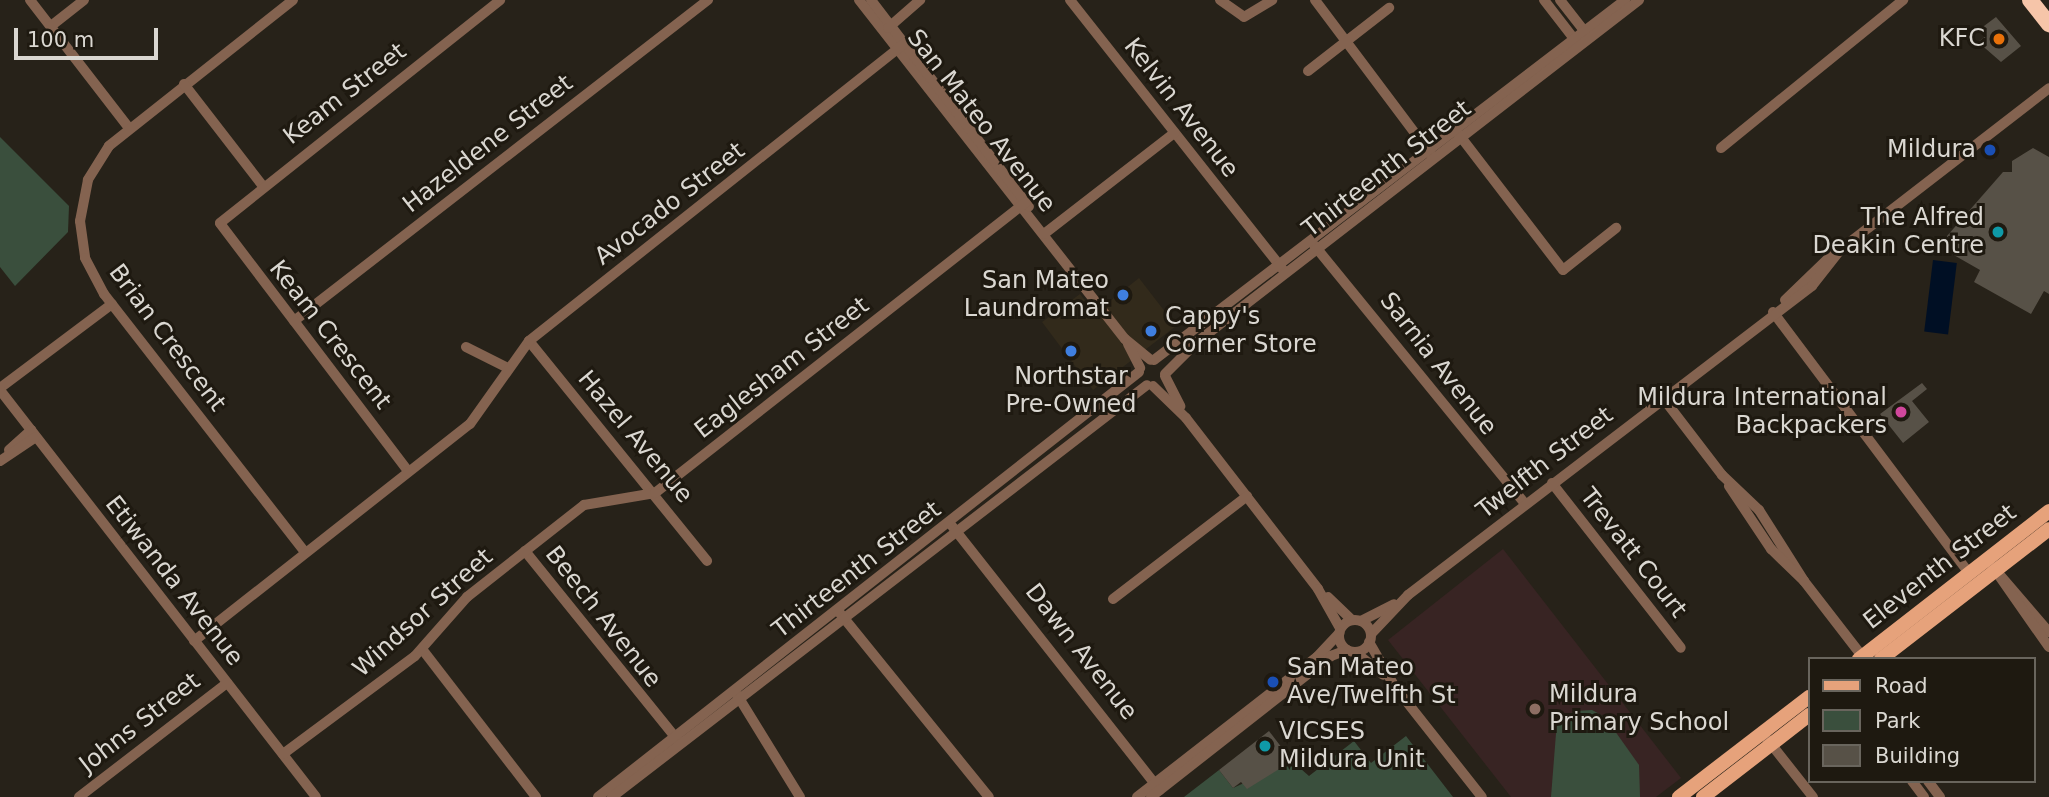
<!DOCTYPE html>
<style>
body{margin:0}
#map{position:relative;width:2049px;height:797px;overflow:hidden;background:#272219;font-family:"DejaVu Sans",sans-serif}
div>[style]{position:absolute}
.built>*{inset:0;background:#322a1b}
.education>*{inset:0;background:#382423}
.green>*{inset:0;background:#3a4f3d}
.water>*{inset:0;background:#000f24;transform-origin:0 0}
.building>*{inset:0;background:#575147}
.minor>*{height:10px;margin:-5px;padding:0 5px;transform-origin:5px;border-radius:5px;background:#846350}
.minor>.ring{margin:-5px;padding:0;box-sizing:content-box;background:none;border:10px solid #846350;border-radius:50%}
.major>*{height:14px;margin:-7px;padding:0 7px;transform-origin:7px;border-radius:7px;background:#e6a27b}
.highway>*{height:16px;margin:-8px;padding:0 8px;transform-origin:8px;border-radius:8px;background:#f6c5a9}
.dots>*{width:19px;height:19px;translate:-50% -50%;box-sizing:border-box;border:4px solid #1e1910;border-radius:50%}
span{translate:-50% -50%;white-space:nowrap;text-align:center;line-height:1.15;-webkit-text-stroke:6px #1e1910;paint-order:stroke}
.poi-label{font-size:24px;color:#dad7d1}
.right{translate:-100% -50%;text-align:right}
.left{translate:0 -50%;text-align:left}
.street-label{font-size:24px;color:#dad7d1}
.legend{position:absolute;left:1808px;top:657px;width:228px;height:126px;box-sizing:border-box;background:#1e1910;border:2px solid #69655d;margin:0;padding:9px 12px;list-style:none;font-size:21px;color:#dad7d1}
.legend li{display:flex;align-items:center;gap:14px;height:35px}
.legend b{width:35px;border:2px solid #69655d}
.scale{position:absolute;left:14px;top:28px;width:144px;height:32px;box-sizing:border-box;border:4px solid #dad7d1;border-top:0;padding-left:9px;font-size:21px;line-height:24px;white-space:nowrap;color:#dad7d1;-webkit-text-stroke:5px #1e1910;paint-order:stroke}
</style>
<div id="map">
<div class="built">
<i style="clip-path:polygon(1139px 278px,1176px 326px,1093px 390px,1042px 322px,1080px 294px,1095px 313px)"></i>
</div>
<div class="education">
<i style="clip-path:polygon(1503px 549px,1681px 778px,1656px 797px,1511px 797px,1388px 640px)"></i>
</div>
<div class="green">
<i style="clip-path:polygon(0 137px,69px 206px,68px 232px,15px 286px,0 267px)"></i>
<i style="clip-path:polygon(1592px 710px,1605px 717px,1639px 765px,1640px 797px,1551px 797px,1557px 721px,1575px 711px)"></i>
<i style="clip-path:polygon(1406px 736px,1453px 797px,1184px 797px,1219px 770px,1233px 788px,1292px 761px,1309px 776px,1354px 741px,1371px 763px)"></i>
</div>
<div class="water">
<i style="left:1933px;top:260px;width:24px;height:72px;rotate:7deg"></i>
</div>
<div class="building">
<i style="clip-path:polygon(1996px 17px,2021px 46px,2001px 62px,1978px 42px,1986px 36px,1980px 29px)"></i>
<i style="clip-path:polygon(2033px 148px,2049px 157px,2049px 294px,2044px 291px,2031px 314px,1974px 282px,1980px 270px,1952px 254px,1947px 236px,2003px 172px,2012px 172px,2012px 161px)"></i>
<i style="clip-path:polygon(1922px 383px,1927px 389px,1912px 401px,1929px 422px,1903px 443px,1880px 414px)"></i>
<i style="clip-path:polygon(1269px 731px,1292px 761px,1247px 789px,1241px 782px,1233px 788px,1219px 770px)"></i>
</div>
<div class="minor">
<i style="left:30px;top:0;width:162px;rotate:52.3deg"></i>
<i style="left:293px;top:0;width:235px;rotate:141.6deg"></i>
<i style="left:109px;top:146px;width:40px;rotate:122deg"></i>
<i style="left:88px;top:180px;width:42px;rotate:101deg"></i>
<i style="left:80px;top:221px;width:37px;rotate:82deg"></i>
<i style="left:85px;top:258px;width:41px;rotate:62.2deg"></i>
<i style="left:104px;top:294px;width:327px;rotate:52.1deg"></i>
<i style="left:859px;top:0;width:431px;rotate:51.9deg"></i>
<i style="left:1125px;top:339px;width:33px;rotate:39deg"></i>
<i style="left:871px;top:0;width:260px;rotate:52.6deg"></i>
<i style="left:1070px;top:0;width:347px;rotate:51.7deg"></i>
<i style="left:1220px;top:0;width:29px;rotate:35deg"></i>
<i style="left:1244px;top:17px;width:33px;rotate:-31deg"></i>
<i style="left:1315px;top:0;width:196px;rotate:53.1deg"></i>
<i style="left:1544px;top:0;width:56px;rotate:52.3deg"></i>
<i style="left:1560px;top:0;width:47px;rotate:51.9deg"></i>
<i style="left:51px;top:26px;width:42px;rotate:-38.2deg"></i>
<i style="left:888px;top:28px;width:43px;rotate:-41.2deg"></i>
<i style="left:1308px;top:71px;width:103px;rotate:-37.9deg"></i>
<i style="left:184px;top:84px;width:128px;rotate:52.3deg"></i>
<i style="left:1457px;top:132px;width:174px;rotate:52.5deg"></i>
<i style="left:1563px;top:270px;width:68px;rotate:-38.4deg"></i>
<i style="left:1721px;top:148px;width:235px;rotate:-39.1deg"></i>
<i style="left:1044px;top:234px;width:165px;rotate:-37.8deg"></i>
<i style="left:1314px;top:245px;width:334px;rotate:50.8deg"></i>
<i style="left:1785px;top:300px;width:71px;rotate:-43.9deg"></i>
<i style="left:1773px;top:312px;width:326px;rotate:53.1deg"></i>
<i style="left:294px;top:321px;width:524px;rotate:-37.79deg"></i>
<i style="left:529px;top:341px;width:283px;rotate:51deg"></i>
<i style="left:1128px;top:344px;width:27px;rotate:63deg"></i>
<i style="left:466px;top:347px;width:47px;rotate:26.6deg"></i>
<i style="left:1154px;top:360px;width:593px;rotate:-37.39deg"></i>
<i style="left:1165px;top:374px;width:45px;rotate:-45deg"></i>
<i style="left:1197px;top:342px;width:559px;rotate:-37.73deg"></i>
<i style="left:1165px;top:376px;width:34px;rotate:63deg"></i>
<i style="left:1153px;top:386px;width:46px;rotate:44.1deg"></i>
<i style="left:1186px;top:418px;width:216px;rotate:52.3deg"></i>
<i style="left:1318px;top:589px;width:45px;rotate:60.6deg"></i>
<i style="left:0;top:388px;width:140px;rotate:-36.9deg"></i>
<i style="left:0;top:390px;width:515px;rotate:52.17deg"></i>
<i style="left:1663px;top:398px;width:97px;rotate:52.5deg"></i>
<i style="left:1722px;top:475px;width:51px;rotate:43.4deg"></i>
<i style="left:1759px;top:510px;width:84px;rotate:57.6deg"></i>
<i style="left:9px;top:450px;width:30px;rotate:-42deg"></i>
<i style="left:0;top:461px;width:43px;rotate:-33.7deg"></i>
<i style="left:408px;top:471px;width:311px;rotate:-127.2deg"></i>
<i style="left:220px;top:223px;width:358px;rotate:-38.5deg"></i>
<i style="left:1552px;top:483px;width:209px;rotate:52deg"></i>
<i style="left:1729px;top:486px;width:76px;rotate:56.3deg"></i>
<i style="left:1771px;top:549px;width:46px;rotate:44.1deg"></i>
<i style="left:1804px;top:581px;width:95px;rotate:52.3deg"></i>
<i style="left:952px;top:526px;width:336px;rotate:51.8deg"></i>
<i style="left:525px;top:551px;width:245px;rotate:51.1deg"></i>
<i style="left:1993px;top:567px;width:86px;rotate:49.3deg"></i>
<i style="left:1995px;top:570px;width:94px;rotate:55deg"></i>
<i style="left:1328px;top:597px;width:33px;rotate:44deg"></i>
<i style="left:1113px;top:599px;width:169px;rotate:-37.5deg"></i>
<i style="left:839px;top:612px;width:238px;rotate:51deg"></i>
<i class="ring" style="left:1339px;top:620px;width:22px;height:22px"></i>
<i style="left:1361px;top:621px;width:37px;rotate:-27deg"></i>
<i style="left:1371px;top:634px;width:54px;rotate:-46.5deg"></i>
<i style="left:1408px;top:595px;width:509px;rotate:-37.41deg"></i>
<i style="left:1812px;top:286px;width:47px;rotate:-51.9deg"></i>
<i style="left:1841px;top:249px;width:263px;rotate:-37.7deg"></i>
<i style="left:194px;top:641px;width:351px;rotate:-38.2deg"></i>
<i style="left:470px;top:424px;width:102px;rotate:-54.6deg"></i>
<i style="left:529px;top:341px;width:480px;rotate:-38.4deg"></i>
<i style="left:1369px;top:642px;width:52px;rotate:60deg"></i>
<i style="left:1395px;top:687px;width:140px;rotate:51.7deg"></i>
<i style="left:422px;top:649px;width:187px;rotate:52.4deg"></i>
<i style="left:1355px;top:652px;width:36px;rotate:39deg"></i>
<i style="left:736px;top:693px;width:122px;rotate:58.4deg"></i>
<i style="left:1767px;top:739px;width:74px;rotate:51.6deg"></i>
<i style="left:283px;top:754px;width:164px;rotate:-36.6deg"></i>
<i style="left:415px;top:656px;width:79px;rotate:-48.6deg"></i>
<i style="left:467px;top:597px;width:149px;rotate:-38.2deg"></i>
<i style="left:584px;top:505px;width:72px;rotate:-9.6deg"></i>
<i style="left:655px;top:493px;width:472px;rotate:-38.1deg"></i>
<i style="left:1912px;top:781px;width:20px;rotate:53deg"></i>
<i style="left:1928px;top:781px;width:20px;rotate:53deg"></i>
<i style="left:79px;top:797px;width:187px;rotate:-37.6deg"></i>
<i style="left:598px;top:797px;width:688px;rotate:-38.15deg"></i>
<i style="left:612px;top:797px;width:675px;rotate:-37.6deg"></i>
<i style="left:1137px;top:797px;width:228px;rotate:-37.9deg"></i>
<i style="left:1317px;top:657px;width:33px;rotate:-47deg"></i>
<i style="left:1151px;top:797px;width:229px;rotate:-38.1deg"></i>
<i style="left:1331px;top:656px;width:17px;rotate:-21deg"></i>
</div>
<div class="major">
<i style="left:1859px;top:659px;width:241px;rotate:-37.9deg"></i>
<i style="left:1881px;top:659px;width:212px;rotate:-37.7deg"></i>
<i style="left:1679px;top:797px;width:164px;rotate:-37.6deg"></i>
<i style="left:1703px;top:797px;width:134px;rotate:-37.7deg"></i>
</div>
<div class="highway">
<i style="left:2030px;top:0;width:31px;rotate:52deg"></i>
</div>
<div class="dots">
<i style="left:1999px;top:39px;background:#e8710a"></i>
<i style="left:1990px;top:150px;background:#1a4fb4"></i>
<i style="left:1998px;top:232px;background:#0f9aa8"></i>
<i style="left:1123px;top:295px;background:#3f7fe0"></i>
<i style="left:1151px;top:331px;background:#3f7fe0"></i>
<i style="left:1071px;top:351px;background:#3f7fe0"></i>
<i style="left:1901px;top:412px;background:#d1479c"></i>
<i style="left:1273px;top:682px;background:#1a4fb4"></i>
<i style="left:1535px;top:709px;background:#8d6e63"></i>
<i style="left:1265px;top:746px;background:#0f9aa8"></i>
</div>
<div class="poi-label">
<span class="right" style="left:1985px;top:39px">KFC</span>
<span class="right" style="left:1976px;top:150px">Mildura</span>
<span class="right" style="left:1984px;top:232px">The Alfred<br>Deakin Centre</span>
<span class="right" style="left:1109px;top:295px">San Mateo<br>Laundromat</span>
<span class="left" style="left:1165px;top:331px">Cappy's<br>Corner Store</span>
<span style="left:1071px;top:391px">Northstar<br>Pre-Owned</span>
<span class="right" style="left:1887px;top:412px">Mildura International<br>Backpackers</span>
<span class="left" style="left:1287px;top:682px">San Mateo<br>Ave/Twelfth St</span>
<span class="left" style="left:1549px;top:709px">Mildura<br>Primary School</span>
<span class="left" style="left:1279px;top:746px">VICSES<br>Mildura Unit</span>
</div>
<div class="street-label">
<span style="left:345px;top:94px;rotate:-38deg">Keam Street</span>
<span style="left:1181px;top:108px;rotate:52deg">Kelvin Avenue</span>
<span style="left:981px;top:121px;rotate:52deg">San Mateo Avenue</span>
<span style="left:488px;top:144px;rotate:-38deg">Hazeldene Street</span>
<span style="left:1387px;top:169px;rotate:-38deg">Thirteenth Street</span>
<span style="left:670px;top:204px;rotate:-38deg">Avocado Street</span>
<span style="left:330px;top:335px;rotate:52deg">Keam Crescent</span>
<span style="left:167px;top:338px;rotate:53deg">Brian Crescent</span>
<span style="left:1438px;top:364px;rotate:52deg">Sarnia Avenue</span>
<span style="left:782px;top:368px;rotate:-38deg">Eaglesham Street</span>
<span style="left:635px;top:437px;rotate:50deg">Hazel Avenue</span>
<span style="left:1545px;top:463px;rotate:-38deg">Twelfth Street</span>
<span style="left:1633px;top:553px;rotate:52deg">Trevatt Court</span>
<span style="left:1940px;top:567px;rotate:-38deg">Eleventh Street</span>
<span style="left:857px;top:570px;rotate:-38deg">Thirteenth Street</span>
<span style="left:174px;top:581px;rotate:52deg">Etiwanda Avenue</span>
<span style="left:423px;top:613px;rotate:-42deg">Windsor Street</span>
<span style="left:603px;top:617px;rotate:52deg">Beech Avenue</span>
<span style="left:1081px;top:652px;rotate:52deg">Dawn Avenue</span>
<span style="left:140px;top:723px;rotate:-38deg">Johns Street</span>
</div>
<ul class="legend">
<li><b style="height:9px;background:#e6a27b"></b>Road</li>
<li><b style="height:19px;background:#3a4f3d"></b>Park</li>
<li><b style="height:19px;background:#575147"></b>Building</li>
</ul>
<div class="scale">100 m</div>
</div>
